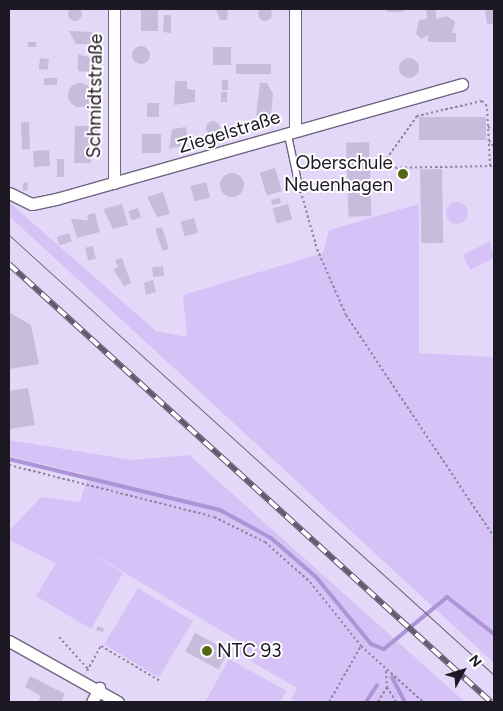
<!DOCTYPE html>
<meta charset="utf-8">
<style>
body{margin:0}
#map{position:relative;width:503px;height:711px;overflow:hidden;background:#e4d8f9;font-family:Figtree,sans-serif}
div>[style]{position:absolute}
.green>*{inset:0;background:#d6c2f7;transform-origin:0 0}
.round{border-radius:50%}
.stream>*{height:4px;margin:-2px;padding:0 2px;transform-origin:2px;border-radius:2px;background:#ad94d6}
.building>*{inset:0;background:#c8bcdc;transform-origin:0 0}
.path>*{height:2px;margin-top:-1px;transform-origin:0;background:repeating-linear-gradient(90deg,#8e869e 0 2.5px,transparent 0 5px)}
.roads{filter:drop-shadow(1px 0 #6e6480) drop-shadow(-1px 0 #6e6480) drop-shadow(0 1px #6e6480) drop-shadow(0 -1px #6e6480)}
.lane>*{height:5.5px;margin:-2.75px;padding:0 2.75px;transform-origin:2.75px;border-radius:2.75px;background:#fff}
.street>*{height:11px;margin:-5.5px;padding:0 5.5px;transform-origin:5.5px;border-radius:5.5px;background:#fff}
.tram>*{height:1px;margin:-0.5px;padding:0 0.5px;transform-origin:0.5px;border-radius:0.5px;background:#625b6f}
.rail>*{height:5.5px;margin-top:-2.75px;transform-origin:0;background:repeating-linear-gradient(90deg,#fff 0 11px,#625b6f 0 22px);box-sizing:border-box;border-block:1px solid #625b6f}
.dots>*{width:14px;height:14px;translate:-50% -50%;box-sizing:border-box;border:2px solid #fff;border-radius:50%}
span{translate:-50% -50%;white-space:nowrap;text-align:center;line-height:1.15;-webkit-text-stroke:4px #fff;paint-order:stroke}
.street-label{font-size:19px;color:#1c1824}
.poi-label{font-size:19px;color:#1c1824}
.right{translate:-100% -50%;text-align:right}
.left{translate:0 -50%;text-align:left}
.frame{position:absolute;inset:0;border:10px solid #1c1824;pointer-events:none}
.north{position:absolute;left:438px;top:646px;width:50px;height:50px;-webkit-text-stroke:4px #fff;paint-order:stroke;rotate:51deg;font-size:14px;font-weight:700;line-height:20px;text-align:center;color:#1c1824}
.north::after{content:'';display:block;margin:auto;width:18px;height:22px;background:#1c1824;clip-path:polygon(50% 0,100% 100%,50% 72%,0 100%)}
</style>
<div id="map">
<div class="green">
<i class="round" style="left:446px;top:202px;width:22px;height:22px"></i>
<i style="clip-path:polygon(9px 202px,156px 331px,187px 337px,183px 295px,323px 253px,329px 230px,419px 204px,419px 353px,494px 357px,494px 663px,9px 216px)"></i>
<i style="clip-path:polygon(490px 241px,494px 258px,470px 270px,463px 255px)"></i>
<i style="clip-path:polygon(9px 440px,132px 460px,189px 455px,465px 702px,297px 702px,291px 699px,297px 688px,235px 652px,240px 642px,70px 540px,123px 573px,91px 629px,36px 596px,56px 563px,9px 540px,9px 531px,41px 497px,80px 502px,88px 475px,9px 456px)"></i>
<i style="left:138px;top:588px;width:64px;height:66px;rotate:31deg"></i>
<i style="clip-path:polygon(229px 659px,287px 691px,280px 702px,205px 702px)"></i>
</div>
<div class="stream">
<i style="left:9px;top:459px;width:217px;rotate:13.6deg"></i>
<i style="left:220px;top:510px;width:58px;rotate:28.8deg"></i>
<i style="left:271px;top:538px;width:60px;rotate:40.9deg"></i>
<i style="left:316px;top:577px;width:87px;rotate:50.6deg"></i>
<i style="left:371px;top:644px;width:14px;rotate:21deg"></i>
<i style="left:384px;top:649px;width:82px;rotate:-39.5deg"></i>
<i style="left:447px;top:597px;width:60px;rotate:38.2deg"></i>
<i style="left:392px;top:677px;width:28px;rotate:63deg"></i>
<i style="left:366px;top:702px;width:20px;rotate:-57deg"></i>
</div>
<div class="building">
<i class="round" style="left:68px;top:7px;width:14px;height:14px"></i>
<i class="round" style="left:258px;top:7px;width:14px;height:14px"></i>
<i style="left:141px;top:9px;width:17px;height:22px"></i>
<i style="clip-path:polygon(216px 9px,228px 9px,227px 20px,220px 20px)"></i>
<i style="left:387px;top:9px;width:17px;height:3px"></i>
<i style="clip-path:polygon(426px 9px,436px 9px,436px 19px,447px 16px,455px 22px,452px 33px,456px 33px,456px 42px,428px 42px,428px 35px,421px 39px,416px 34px,419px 20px,427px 19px)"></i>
<i style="clip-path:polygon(485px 9px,494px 9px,494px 24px,487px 24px)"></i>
<i style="clip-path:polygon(164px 15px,171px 15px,171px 33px,163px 32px)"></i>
<i style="clip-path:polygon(69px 31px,92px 32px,92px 44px,76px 44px)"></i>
<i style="left:28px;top:42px;width:8px;height:5px"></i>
<i class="round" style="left:132px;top:46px;width:18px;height:18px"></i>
<i style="left:213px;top:47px;width:18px;height:18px"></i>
<i style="clip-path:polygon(78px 54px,92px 58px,92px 72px,78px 71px)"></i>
<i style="left:40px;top:58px;width:9px;height:11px;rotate:6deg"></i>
<i class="round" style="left:399px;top:58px;width:20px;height:20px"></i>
<i style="left:271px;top:64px;width:10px;height:35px;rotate:90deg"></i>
<i style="left:44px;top:78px;width:13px;height:7px"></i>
<i style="left:222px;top:80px;width:6px;height:10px"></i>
<i style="clip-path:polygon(175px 81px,187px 81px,187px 89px,195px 90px,195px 102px,174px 105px)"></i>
<i style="clip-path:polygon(260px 83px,267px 83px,273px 94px,271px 115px,265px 118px,256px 115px)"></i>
<i class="round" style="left:68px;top:83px;width:24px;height:24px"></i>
<i style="left:221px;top:92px;width:6px;height:10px"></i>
<i style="left:147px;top:103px;width:12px;height:14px"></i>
<i style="left:486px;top:117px;width:23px;height:67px;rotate:90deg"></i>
<i class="round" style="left:206px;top:121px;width:14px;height:14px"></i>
<i style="left:29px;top:122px;width:27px;height:8px;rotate:88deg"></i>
<i style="clip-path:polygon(75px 126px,98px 126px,98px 136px,91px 136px,91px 163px,74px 163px)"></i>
<i style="clip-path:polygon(186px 127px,188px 144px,169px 149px,172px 129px)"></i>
<i style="left:142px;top:134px;width:19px;height:19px"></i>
<i style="left:369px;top:142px;width:74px;height:23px;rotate:88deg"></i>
<i style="left:49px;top:150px;width:16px;height:16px;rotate:86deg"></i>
<i style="left:57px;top:159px;width:7px;height:18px"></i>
<i style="left:275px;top:168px;width:24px;height:16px;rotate:73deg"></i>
<i style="left:442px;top:169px;width:74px;height:22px;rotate:89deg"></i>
<i class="round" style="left:220px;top:173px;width:24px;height:24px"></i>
<i style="clip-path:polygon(27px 182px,28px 190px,23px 191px,23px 183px)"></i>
<i style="left:206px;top:182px;width:16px;height:16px;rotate:75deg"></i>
<i style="clip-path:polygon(163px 192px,170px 214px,157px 217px,147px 197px)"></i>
<i style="left:280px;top:198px;width:5px;height:9px;rotate:79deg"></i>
<i style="clip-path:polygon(122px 204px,128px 225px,113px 229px,103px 209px)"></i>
<i style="left:288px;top:204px;width:16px;height:16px;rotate:75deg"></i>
<i style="left:138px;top:208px;width:10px;height:10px;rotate:73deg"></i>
<i style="clip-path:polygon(95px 213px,100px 232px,77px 238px,71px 219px,88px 220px,87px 215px)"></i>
<i style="left:194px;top:218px;width:15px;height:14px;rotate:74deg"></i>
<i style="left:162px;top:227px;width:23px;height:7px;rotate:72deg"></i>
<i style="left:69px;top:233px;width:9px;height:13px;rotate:72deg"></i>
<i style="left:93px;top:246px;width:13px;height:8px;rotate:77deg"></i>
<i style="clip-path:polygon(122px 258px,131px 283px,124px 286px,113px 269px,118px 267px,115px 260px)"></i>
<i style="left:163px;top:266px;width:10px;height:11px;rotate:84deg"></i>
<i style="clip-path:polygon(153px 280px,156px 292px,146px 295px,144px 283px)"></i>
<i style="clip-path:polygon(9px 312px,31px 325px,39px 364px,9px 369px)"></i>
<i style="clip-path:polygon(28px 388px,35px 425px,10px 429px,9px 391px)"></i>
<i style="clip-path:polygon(98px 626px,104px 629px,103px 632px,96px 630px)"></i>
<i style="left:195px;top:633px;width:38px;height:21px;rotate:28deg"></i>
<i style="clip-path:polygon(30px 676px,65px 694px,61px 702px,38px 702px,41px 696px,25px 687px)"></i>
</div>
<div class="path">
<i style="left:488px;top:127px;width:6px;rotate:18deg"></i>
<i style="left:489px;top:140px;width:9px;rotate:54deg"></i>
<i style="left:490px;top:166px;width:60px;rotate:-92.9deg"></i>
<i style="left:487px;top:106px;width:7px;rotate:-135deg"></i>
<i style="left:482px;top:101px;width:67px;rotate:167deg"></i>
<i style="left:417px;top:116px;width:64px;rotate:125.4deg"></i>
<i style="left:380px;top:168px;width:114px;rotate:-1deg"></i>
<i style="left:302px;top:196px;width:55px;rotate:74.2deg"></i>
<i style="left:317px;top:249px;width:72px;rotate:66.3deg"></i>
<i style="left:346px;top:315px;width:267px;rotate:56.3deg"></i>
<i style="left:9px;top:465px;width:211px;rotate:14.2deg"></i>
<i style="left:214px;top:517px;width:57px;rotate:26.1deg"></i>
<i style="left:265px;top:542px;width:60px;rotate:41.6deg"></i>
<i style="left:310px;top:582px;width:82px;rotate:51.4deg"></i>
<i style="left:361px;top:646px;width:84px;rotate:42.1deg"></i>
<i style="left:59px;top:637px;width:43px;rotate:47.8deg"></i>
<i style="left:87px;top:671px;width:29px;rotate:-61deg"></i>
<i style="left:101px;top:646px;width:69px;rotate:30.7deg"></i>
<i style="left:386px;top:671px;width:16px;rotate:86deg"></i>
<i style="left:387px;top:687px;width:17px;rotate:59deg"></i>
<i style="left:329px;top:702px;width:64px;rotate:-60.3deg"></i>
<i style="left:378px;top:702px;width:17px;rotate:-59deg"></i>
</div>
<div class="roads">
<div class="lane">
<i style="left:288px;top:133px;width:57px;rotate:77.9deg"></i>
</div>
<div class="street">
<i style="left:295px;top:9px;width:122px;rotate:90deg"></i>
<i style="left:114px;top:183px;width:174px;rotate:-90deg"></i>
<i style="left:9px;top:193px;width:25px;rotate:26deg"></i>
<i style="left:32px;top:204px;width:25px;rotate:-12deg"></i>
<i style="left:56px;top:199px;width:422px;rotate:-15.8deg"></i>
<i style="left:9px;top:641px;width:125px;rotate:29.2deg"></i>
<i style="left:92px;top:702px;width:16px;rotate:-63deg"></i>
</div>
</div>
<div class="tram">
<i style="left:9px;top:235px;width:655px;rotate:42.21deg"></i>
</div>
<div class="rail">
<i style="left:9px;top:264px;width:651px;rotate:42.26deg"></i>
</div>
<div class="dots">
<i style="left:403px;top:174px;background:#566814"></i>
<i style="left:207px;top:651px;background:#566814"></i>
</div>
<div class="street-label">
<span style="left:95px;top:96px;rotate:-89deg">Schmidtstraße</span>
<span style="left:229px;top:132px;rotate:-17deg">Ziegelstraße</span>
</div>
<div class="poi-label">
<span class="right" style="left:393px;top:174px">Oberschule<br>Neuenhagen</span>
<span class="left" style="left:217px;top:651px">NTC 93</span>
</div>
<div class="frame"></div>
<div class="north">N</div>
</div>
